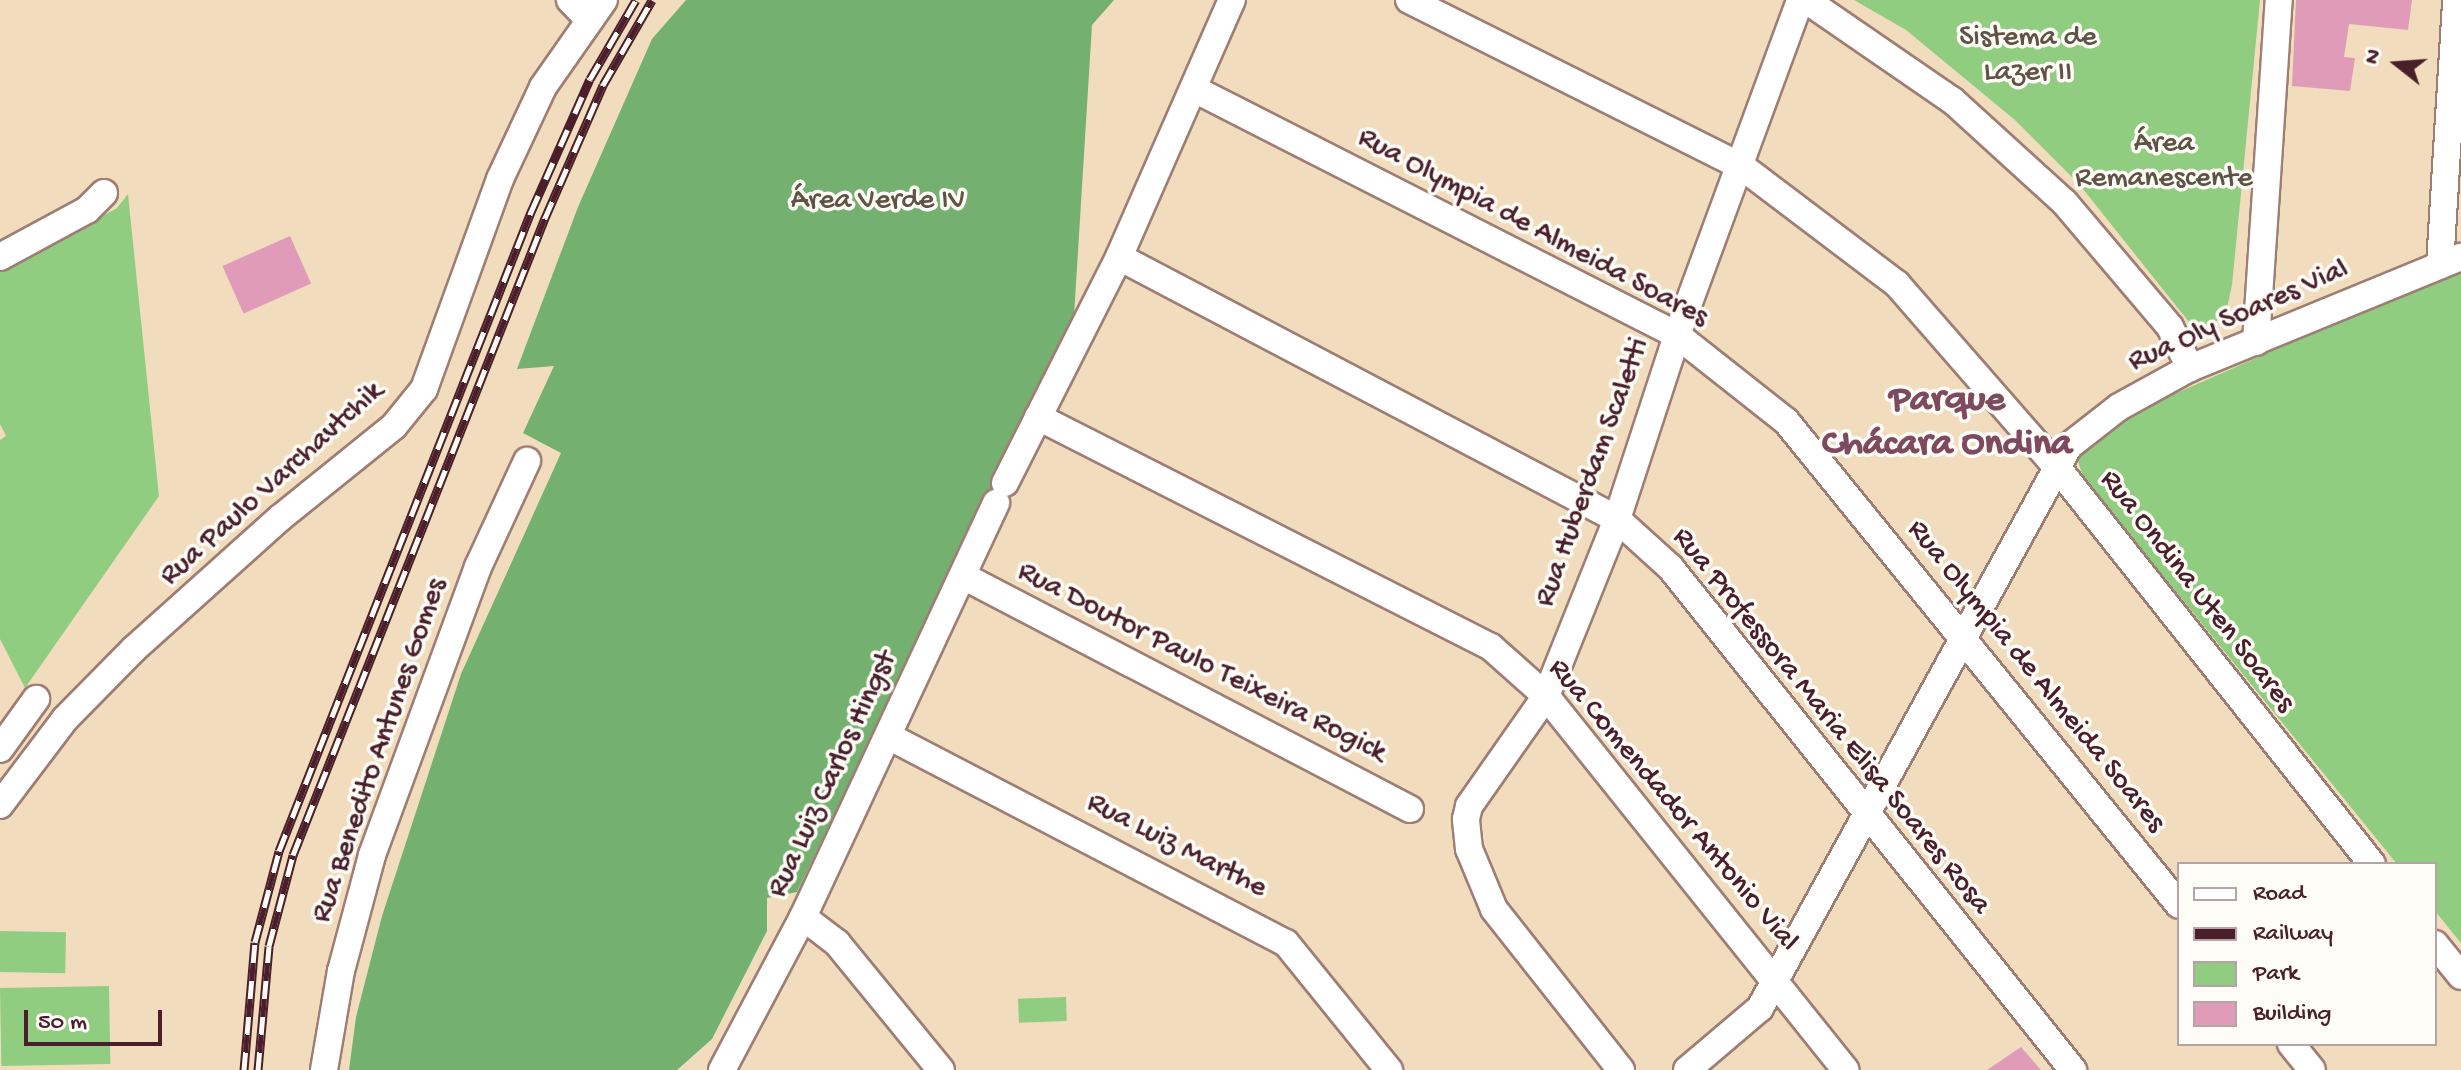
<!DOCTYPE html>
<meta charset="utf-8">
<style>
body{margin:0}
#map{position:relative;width:2461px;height:1070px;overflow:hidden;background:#f1ddbd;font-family:"Gochi Hand",sans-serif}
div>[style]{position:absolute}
.green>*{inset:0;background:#91cd81;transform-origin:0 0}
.forest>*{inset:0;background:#74b06f}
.building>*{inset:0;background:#e09bb9;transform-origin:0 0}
.roads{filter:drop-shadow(2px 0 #9e7e74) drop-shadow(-2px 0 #9e7e74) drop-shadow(0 2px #9e7e74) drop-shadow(0 -2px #9e7e74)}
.minor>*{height:26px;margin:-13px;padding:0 13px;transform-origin:13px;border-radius:13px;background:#fff}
.rail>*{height:9px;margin-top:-4.5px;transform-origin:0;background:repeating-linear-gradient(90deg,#fdfcf7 0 18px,#4a1f2b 0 36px);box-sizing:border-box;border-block:2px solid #4a1f2b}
span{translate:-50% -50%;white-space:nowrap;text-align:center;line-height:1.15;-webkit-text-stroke:7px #fdfcf7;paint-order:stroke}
.park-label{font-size:30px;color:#5f5345}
.street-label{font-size:30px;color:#4a1f2b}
.district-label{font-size:38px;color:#7e4a5d;font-weight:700}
.legend{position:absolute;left:2177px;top:862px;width:260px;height:184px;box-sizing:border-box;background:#fdfcf7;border:2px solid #b5a4a5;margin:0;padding:10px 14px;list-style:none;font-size:24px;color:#4a1f2b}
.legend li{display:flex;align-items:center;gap:16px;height:40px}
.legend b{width:40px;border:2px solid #b5a4a5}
.north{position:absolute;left:2357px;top:24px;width:80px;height:80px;-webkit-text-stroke:6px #fdfcf7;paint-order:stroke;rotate:287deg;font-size:22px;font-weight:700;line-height:32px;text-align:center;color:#4a1f2b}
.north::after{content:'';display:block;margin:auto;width:28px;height:36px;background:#4a1f2b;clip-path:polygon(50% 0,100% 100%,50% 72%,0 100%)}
.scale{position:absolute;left:24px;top:1010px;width:138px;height:36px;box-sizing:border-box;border:4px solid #4a1f2b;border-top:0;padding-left:10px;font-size:24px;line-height:28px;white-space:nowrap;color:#4a1f2b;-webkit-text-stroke:6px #fdfcf7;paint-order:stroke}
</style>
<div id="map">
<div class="green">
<i style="clip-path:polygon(1854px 0,2260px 0,2232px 285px,2227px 308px,2215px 323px,2205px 328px,2189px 322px,2079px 184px,2015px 120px,1906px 30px)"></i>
<i style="clip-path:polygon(128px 194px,159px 496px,25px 688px,0 639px,0 440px,6px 436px,0 424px,0 271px,117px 208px)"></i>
<i style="clip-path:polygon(2461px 268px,2461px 943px,2435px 911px,2435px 864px,2397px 864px,2083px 477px,2078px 461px,2082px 446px,2129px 414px)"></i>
<i style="left:0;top:931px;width:66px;height:41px;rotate:1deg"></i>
<i style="left:109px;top:986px;width:78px;height:109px;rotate:89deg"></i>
<i style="left:1066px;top:997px;width:24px;height:48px;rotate:88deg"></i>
</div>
<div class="forest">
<i style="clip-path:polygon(686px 0,1114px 0,1092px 25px,1074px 316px,797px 892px,767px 898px,767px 931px,712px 1039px,677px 1070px,349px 1070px,356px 1017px,382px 916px,461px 674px,561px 453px,523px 433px,554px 366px,517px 369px,578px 207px,652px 39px)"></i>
</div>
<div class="building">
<i style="clip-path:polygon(2296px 0,2412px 0,2408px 30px,2349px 24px,2344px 57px,2355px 58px,2350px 91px,2292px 86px)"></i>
<i style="left:290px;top:236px;width:52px;height:74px;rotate:66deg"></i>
<i style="clip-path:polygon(2021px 1047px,2041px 1070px,1987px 1070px)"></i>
</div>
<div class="roads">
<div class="minor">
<i style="left:570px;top:0;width:28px;rotate:46deg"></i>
<i style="left:1409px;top:0;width:371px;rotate:26.6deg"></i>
<i style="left:1741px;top:166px;width:196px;rotate:37.1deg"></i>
<i style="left:1897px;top:284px;width:242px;rotate:48.9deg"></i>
<i style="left:2056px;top:466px;width:508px;rotate:51.55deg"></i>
<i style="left:1806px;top:0;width:178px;rotate:34.5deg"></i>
<i style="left:1953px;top:101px;width:151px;rotate:42.3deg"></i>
<i style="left:2065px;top:203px;width:162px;rotate:49.7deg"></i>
<i style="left:2170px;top:327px;width:46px;rotate:64deg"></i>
<i style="left:1194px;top:89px;width:542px;rotate:26.99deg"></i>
<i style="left:1677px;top:335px;width:139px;rotate:38.3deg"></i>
<i style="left:1786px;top:421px;width:623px;rotate:50.92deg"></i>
<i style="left:0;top:257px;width:99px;rotate:-28.4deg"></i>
<i style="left:87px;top:210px;width:24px;rotate:-45deg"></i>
<i style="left:1119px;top:257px;width:563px;rotate:27.75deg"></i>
<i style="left:1617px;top:519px;width:72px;rotate:42.2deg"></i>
<i style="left:1670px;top:567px;width:645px;rotate:51.3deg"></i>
<i style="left:2440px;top:265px;width:265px;rotate:-86.5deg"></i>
<i style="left:2256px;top:342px;width:343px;rotate:-86.2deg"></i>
<i style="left:1038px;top:417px;width:508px;rotate:26.92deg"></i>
<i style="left:1491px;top:647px;width:74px;rotate:41.7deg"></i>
<i style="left:1546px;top:696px;width:479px;rotate:51.3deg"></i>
<i style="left:1005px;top:483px;width:253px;rotate:-63.2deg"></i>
<i style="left:1119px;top:257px;width:281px;rotate:-66.3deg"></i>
<i style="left:963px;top:576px;width:504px;rotate:27.53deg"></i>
<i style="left:890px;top:737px;width:446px;rotate:27.5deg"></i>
<i style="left:1286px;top:943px;width:164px;rotate:51deg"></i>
<i style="left:0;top:749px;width:62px;rotate:-54.2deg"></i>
<i style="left:0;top:805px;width:108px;rotate:-52.9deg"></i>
<i style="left:65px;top:719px;width:98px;rotate:-45.4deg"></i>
<i style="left:134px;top:649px;width:196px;rotate:-41.9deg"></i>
<i style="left:280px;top:518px;width:146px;rotate:-38.9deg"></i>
<i style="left:394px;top:426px;width:48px;rotate:-51deg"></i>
<i style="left:424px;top:389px;width:223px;rotate:-70.1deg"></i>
<i style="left:500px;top:179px;width:102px;rotate:-64.9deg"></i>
<i style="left:543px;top:87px;width:106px;rotate:-55deg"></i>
<i style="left:803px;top:917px;width:43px;rotate:37.4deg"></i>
<i style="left:837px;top:943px;width:164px;rotate:50.7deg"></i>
<i style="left:2435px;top:944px;width:41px;rotate:50.9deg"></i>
<i style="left:2291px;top:1044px;width:33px;rotate:51deg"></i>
<i style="left:324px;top:1070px;width:100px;rotate:-80.3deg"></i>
<i style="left:341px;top:971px;width:120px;rotate:-75deg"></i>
<i style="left:372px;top:855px;width:307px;rotate:-69.8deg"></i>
<i style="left:478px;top:567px;width:117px;rotate:-65.2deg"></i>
<i style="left:722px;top:1070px;width:173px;rotate:-62.1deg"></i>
<i style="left:803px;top:917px;width:457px;rotate:-65deg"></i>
<i style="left:1621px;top:1070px;width:205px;rotate:-128.3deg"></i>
<i style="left:1494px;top:909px;width:65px;rotate:-112.6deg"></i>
<i style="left:1469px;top:849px;width:30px;rotate:-96deg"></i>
<i style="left:1466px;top:819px;width:13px;rotate:-77deg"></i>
<i style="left:1469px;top:806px;width:134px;rotate:-55deg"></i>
<i style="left:1546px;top:696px;width:191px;rotate:-68.1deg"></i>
<i style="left:1617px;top:519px;width:194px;rotate:-71.9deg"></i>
<i style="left:1677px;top:335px;width:357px;rotate:-69.8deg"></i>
<i style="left:1687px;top:1070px;width:96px;rotate:-40.3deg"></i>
<i style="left:1760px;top:1008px;width:641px;rotate:-61.2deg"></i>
<i style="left:2069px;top:446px;width:63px;rotate:-38deg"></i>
<i style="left:2119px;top:407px;width:81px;rotate:-28.8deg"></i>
<i style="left:2190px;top:368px;width:293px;rotate:-22.3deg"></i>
</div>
</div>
<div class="rail">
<i style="left:244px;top:1070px;width:128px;rotate:-85.1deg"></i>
<i style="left:255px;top:942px;width:94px;rotate:-75.2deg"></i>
<i style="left:279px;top:851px;width:687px;rotate:-68.48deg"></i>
<i style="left:531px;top:212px;width:145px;rotate:-66.1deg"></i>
<i style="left:590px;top:79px;width:91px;rotate:-59.8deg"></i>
<i style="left:258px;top:1070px;width:124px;rotate:-84.9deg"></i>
<i style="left:269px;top:946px;width:94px;rotate:-75.2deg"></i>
<i style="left:293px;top:855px;width:685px;rotate:-68.42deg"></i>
<i style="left:545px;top:218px;width:145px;rotate:-66.4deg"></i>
<i style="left:603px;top:85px;width:98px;rotate:-60deg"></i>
</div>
<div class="park-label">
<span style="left:2028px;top:56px">Sistema de<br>Lazer II</span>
<span style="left:2164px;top:162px">Área<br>Remanescente</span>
<span style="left:878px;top:202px">Área Verde IV</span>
</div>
<div class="street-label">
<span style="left:1532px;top:229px;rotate:28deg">Rua Olympia de Almeida Soares</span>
<span style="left:2239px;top:317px;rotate:-24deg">Rua Oly Soares Vial</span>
<span style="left:1594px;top:473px;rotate:-70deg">Rua Huberdam Scaletti</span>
<span style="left:273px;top:485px;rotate:-42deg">Rua Paulo Varchavtchik</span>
<span style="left:2196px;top:592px;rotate:52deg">Rua Ondina Uten Soares</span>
<span style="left:1201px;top:664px;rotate:27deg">Rua Doutor Paulo Teixeira Rogick</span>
<span style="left:2035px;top:677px;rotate:51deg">Rua Olympia de Almeida Soares</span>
<span style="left:1830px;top:722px;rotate:51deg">Rua Professora Maria Elisa Soares Rosa</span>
<span style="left:381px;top:751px;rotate:-71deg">Rua Benedito Antunes Gomes</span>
<span style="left:834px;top:775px;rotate:-65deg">Rua Luiz Carlos Hingst</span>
<span style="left:1672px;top:806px;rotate:50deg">Rua Comendador Antonio Vial</span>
<span style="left:1176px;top:847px;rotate:27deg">Rua Luiz Marthe</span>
</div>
<div class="district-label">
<span style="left:1947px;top:424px">Parque<br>Chácara Ondina</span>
</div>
<ul class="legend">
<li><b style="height:10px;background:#fff"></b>Road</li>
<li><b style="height:10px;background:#4a1f2b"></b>Railway</li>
<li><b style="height:22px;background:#91cd81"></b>Park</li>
<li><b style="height:22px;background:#e09bb9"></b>Building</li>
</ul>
<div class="north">N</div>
<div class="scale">50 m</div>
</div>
